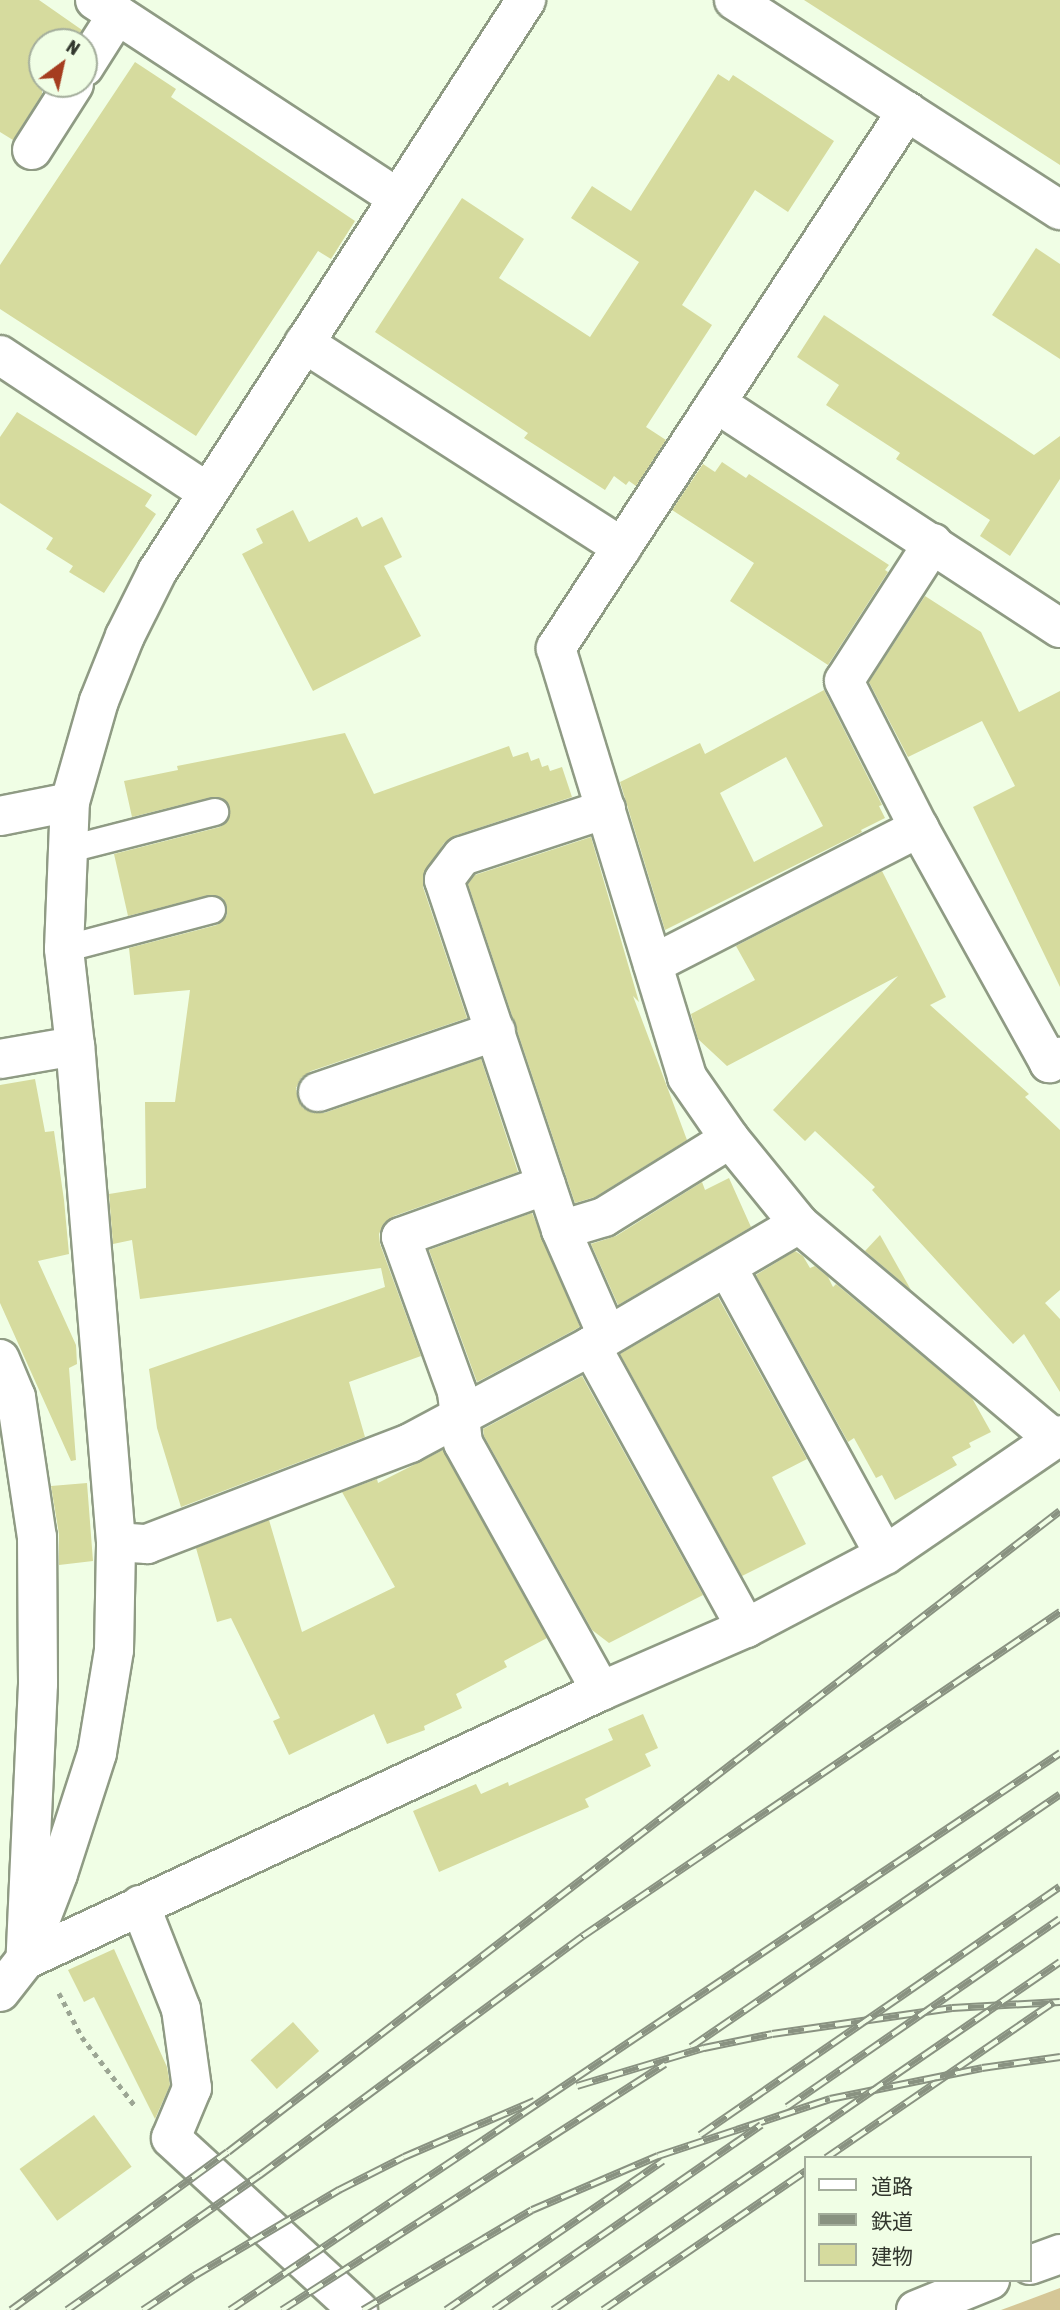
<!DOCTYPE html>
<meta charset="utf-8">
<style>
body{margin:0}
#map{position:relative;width:1060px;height:2310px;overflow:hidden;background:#f0fee5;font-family:"Asap Condensed","Noto Sans JP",sans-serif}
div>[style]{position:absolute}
.green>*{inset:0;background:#d5c797}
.building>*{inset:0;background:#d6db9e;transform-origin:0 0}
.path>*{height:4.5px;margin-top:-2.25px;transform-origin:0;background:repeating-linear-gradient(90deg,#9ca694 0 5px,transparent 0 10px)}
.roads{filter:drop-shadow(2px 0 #8f9b84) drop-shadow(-2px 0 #8f9b84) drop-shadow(0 2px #8f9b84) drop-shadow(0 -2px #8f9b84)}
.lane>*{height:26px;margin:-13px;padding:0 13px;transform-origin:13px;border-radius:13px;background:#fff}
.street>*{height:38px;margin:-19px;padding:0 19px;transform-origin:19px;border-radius:19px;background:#fff}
.secondary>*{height:38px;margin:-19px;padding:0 19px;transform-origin:19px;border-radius:19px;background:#fff}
.rail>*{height:8px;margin-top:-4px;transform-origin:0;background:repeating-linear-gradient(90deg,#f0fee5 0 16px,#899281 0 32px);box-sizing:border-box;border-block:2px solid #899281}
span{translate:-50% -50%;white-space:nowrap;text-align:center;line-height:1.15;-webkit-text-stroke:6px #f0fee5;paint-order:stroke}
.legend{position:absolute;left:804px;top:2156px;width:228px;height:126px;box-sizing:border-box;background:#f0fee5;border:2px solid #a4ae9c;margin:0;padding:9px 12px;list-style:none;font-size:21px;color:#32372e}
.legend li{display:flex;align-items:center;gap:14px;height:35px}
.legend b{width:35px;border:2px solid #a4ae9c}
.north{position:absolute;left:28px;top:28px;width:70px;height:70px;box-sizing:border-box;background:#f0fee5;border:2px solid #a4ae9c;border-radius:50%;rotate:33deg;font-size:19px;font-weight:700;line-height:28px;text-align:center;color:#32372e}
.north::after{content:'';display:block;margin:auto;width:24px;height:32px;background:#a53d1f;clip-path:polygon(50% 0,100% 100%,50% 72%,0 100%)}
</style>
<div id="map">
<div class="green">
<i style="clip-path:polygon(1060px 2288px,1060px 2310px,1001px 2310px)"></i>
</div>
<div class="building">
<i style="clip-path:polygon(0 0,39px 0,82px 30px,74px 42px,42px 42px,42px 94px,13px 140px,0 132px)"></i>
<i style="clip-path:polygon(804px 0,1060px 0,1060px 165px,924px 77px)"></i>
<i style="clip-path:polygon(135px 62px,176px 89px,171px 97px,355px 221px,331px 259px,318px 251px,196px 436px,0 309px,0 265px)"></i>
<i style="clip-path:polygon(718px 74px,729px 81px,733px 75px,834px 141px,788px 212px,755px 190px,682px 305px,712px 325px,646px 427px,666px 440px,636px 486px,629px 481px,626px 485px,614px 476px,605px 490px,524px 438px,528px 433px,375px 332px,462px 198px,524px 239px,499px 278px,590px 337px,639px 262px,571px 218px,592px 186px,631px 211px)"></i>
<i style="clip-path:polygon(1036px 248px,1060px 264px,1060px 359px,992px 315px)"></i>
<i style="clip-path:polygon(824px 315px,1034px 455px,1060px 436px,1060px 479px,1010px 556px,980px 536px,990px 520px,896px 459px,900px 453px,826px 405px,839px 385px,797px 357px)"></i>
<i style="clip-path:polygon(17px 412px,152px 495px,145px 506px,156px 514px,104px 593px,69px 572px,73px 566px,46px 549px,53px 538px,0 503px,0 437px)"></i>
<i style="clip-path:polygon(722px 462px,746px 478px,749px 474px,889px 565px,885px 570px,888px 572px,828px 665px,730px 601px,754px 563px,672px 510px,703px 464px,715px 472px)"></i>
<i style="clip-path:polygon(293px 510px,309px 542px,357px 517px,362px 527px,382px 517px,402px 557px,384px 566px,421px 636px,313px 691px,242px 554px,263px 543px,256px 529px)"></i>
<i style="clip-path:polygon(925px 596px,981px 632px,1019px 712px,1060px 691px,1060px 987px,973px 807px,1015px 786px,982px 721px,908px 757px,869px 682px)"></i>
<i style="clip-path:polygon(evenodd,824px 690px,882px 805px,879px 806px,885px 818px,861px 830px,862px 832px,665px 930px,620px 782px,700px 743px,705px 754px,824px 690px,786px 757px,823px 826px,754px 862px,720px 793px,786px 757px)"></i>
<i style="clip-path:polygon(345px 733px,374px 794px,509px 746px,513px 757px,528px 752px,531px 761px,539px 758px,542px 767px,548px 765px,550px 771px,562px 767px,572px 797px,454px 836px,444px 843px,423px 876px,423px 887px,467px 1018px,311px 1071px,301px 1078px,296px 1088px,298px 1100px,303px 1108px,313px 1113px,324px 1113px,481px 1059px,518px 1172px,394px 1216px,384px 1223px,379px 1234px,380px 1244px,421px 1356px,349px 1382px,365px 1437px,181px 1507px,157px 1428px,149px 1369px,385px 1287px,381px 1268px,140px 1299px,132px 1240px,113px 1244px,109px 1194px,146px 1188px,145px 1102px,175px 1102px,190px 990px,134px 995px,129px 948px,217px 925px,227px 915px,227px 907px,223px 898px,209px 895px,128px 916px,114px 854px,220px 827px,226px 823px,230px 809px,226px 801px,212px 797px,132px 817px,124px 781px,178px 770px,177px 766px)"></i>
<i style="clip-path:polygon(591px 837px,639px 1002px,633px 996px,687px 1140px,595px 1197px,575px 1203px,468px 884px,475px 875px)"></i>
<i style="clip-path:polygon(882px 871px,946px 997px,930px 1005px,1029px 1094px,1025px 1097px,1060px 1130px,1060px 1290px,1045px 1303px,1060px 1319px,1060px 1392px,1024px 1334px,1013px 1344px,872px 1190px,875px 1187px,815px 1131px,805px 1141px,773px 1110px,898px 976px,727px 1066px,698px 1039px,691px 1014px,755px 980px,736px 946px)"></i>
<i style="clip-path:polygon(35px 1079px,45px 1132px,54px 1131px,64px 1200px,69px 1254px,38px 1261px,76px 1345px,77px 1364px,69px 1368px,76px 1460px,71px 1461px,0 1303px,0 1085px)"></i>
<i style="clip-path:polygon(729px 1178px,751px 1227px,618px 1305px,591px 1244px,616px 1236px,702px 1182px,705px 1190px)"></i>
<i style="clip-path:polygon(532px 1213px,580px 1327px,477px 1382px,429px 1250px)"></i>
<i style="clip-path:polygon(880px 1235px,911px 1290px,865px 1251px)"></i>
<i style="clip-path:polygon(795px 1251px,803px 1256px,810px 1268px,815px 1266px,828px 1277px,833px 1287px,836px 1284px,972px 1398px,991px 1432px,969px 1443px,971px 1447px,952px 1457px,957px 1465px,895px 1500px,882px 1475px,876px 1478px,854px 1438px,848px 1442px,756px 1275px)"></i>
<i style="clip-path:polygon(718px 1297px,807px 1459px,772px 1477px,806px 1544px,742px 1576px,620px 1354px)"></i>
<i style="clip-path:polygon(582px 1376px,703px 1595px,609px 1643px,592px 1630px,484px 1436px,483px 1429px)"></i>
<i style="clip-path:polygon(443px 1450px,547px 1638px,504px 1661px,507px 1667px,456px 1694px,462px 1708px,424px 1726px,425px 1730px,387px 1744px,374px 1714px,289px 1755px,273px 1721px,280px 1718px,231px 1618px,217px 1622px,196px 1548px,269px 1520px,302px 1632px,395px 1587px,342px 1492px,377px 1479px,378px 1483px)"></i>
<i style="clip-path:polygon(87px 1483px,93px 1561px,59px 1565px,59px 1534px,51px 1486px)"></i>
<i style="clip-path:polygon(643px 1714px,658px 1748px,645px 1754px,651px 1766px,585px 1799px,589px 1807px,439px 1872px,413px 1811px,476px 1784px,481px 1794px,508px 1782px,509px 1786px,613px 1740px,608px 1729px)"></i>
<i style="clip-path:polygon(114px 1949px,167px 2067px,170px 2085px,155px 2119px,94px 1997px,84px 2002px,68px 1970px)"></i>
<i style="left:293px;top:2022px;width:39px;height:57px;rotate:48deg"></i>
<i style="left:94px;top:2115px;width:64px;height:92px;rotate:54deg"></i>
</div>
<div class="path">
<i style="left:59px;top:1993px;width:50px;rotate:62.4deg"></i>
<i style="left:82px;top:2037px;width:88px;rotate:52.4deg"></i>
</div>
<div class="roads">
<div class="lane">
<i style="left:66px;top:850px;width:154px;rotate:-14.3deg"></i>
<i style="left:64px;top:949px;width:153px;rotate:-14.8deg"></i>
</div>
<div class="street">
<i style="left:95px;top:0;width:362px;rotate:33.2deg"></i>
<i style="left:734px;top:0;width:388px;rotate:32.8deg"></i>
<i style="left:84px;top:67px;width:62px;rotate:-57.6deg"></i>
<i style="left:907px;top:111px;width:642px;rotate:123.17deg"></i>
<i style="left:556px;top:648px;width:449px;rotate:73deg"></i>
<i style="left:687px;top:1077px;width:75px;rotate:55.3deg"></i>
<i style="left:730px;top:1139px;width:109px;rotate:50.9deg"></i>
<i style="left:799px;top:1224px;width:334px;rotate:40.1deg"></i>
<i style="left:32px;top:150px;width:78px;rotate:-57.5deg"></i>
<i style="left:304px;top:343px;width:378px;rotate:32.7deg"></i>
<i style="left:0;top:355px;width:248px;rotate:33.5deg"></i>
<i style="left:716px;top:403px;width:411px;rotate:33.2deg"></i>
<i style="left:933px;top:543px;width:164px;rotate:122.8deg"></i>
<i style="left:844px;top:681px;width:165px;rotate:63deg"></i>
<i style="left:919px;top:828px;width:269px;rotate:61deg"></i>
<i style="left:1049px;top:1063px;width:13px;rotate:-29deg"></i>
<i style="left:606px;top:809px;width:151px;rotate:161.9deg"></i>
<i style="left:462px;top:856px;width:30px;rotate:127deg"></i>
<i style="left:444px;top:880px;width:369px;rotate:71.5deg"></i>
<i style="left:561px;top:1230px;width:115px;rotate:66.3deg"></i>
<i style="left:0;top:816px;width:71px;rotate:-11.3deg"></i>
<i style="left:653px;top:964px;width:299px;rotate:-27.1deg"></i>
<i style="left:0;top:1059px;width:76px;rotate:-9.8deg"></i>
<i style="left:318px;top:1092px;width:188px;rotate:-18.9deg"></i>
<i style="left:546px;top:1185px;width:154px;rotate:160.3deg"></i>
<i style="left:401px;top:1237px;width:165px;rotate:70.1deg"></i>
<i style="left:457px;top:1392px;width:51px;rotate:83.3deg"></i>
<i style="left:463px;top:1443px;width:284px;rotate:60.9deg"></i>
<i style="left:561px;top:1230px;width:45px;rotate:-16.8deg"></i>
<i style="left:604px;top:1217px;width:148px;rotate:-31.8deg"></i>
<i style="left:727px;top:1267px;width:328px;rotate:61.3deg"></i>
<i style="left:591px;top:1346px;width:322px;rotate:61.2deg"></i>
<i style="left:0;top:1359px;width:41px;rotate:67.2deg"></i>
<i style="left:16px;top:1397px;width:142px;rotate:81.5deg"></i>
<i style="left:37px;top:1537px;width:147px;rotate:89.6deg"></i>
<i style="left:38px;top:1684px;width:269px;rotate:92.6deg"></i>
<i style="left:116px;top:1542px;width:31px;rotate:4deg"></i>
<i style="left:147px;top:1544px;width:282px;rotate:-21deg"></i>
<i style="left:410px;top:1443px;width:205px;rotate:-28.2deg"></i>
<i style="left:591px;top:1346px;width:241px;rotate:-30.4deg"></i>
<i style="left:140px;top:1905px;width:112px;rotate:68.5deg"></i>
<i style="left:181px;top:2009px;width:80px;rotate:82.1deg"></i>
<i style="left:192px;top:2088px;width:54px;rotate:112.8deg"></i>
<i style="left:171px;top:2138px;width:254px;rotate:42.6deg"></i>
</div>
<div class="secondary">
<i style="left:25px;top:1960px;width:636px;rotate:-25.03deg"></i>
<i style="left:601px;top:1691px;width:158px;rotate:-23.5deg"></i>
<i style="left:746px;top:1628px;width:157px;rotate:-27.7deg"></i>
<i style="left:885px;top:1555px;width:212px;rotate:-34.4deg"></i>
<i style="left:0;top:1992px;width:41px;rotate:-52deg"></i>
<i style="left:25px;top:1960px;width:92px;rotate:-69deg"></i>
<i style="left:58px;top:1874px;width:127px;rotate:-72.1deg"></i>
<i style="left:97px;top:1753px;width:104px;rotate:-80.6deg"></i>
<i style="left:114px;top:1650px;width:108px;rotate:-88.9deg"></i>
<i style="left:116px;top:1542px;width:498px;rotate:-94.7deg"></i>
<i style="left:75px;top:1046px;width:98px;rotate:-96.5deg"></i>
<i style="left:64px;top:949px;width:147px;rotate:-87.7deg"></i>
<i style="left:70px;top:802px;width:105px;rotate:-74deg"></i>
<i style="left:99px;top:701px;width:70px;rotate:-68.2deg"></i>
<i style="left:125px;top:636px;width:72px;rotate:-63.4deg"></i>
<i style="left:157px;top:572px;width:681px;rotate:-57.17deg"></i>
<i style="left:1030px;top:2265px;width:32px;rotate:-20deg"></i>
<i style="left:916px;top:2310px;width:80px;rotate:-22.1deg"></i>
</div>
</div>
<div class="rail">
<i style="left:691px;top:2047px;width:447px;rotate:-34.4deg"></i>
<i style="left:577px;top:2086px;width:133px;rotate:-16.7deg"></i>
<i style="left:704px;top:2048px;width:69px;rotate:-11.6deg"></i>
<i style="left:772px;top:2034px;width:182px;rotate:-8.2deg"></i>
<i style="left:952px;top:2008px;width:108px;rotate:-3.2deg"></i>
<i style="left:787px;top:2107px;width:331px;rotate:-34.6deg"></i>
<i style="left:700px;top:2135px;width:437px;rotate:-34.6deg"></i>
<i style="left:826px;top:2158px;width:276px;rotate:-34.4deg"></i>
<i style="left:11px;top:2310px;width:268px;rotate:-36.1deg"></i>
<i style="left:228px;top:2152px;width:1050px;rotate:-37.61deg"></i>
<i style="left:67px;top:2310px;width:236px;rotate:-35deg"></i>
<i style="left:260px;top:2175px;width:402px;rotate:-36.5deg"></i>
<i style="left:583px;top:1936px;width:577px;rotate:-34.19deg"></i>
<i style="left:143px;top:2310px;width:61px;rotate:-33.7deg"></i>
<i style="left:194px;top:2276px;width:169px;rotate:-30.7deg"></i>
<i style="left:339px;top:2190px;width:73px;rotate:-26.9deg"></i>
<i style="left:404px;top:2157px;width:142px;rotate:-23.3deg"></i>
<i style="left:230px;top:2310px;width:1000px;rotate:-33.86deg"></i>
<i style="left:282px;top:2310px;width:455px;rotate:-32.7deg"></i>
<i style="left:363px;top:2310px;width:196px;rotate:-30.6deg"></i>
<i style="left:532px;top:2210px;width:137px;rotate:-23.2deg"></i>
<i style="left:658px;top:2156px;width:181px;rotate:-18.3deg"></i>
<i style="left:830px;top:2099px;width:155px;rotate:-11.5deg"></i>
<i style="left:982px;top:2068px;width:79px;rotate:-8deg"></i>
<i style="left:446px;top:2310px;width:263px;rotate:-34.5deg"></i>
<i style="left:494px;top:2310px;width:325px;rotate:-34.7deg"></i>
<i style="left:553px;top:2310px;width:615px;rotate:-34.47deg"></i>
<i style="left:603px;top:2310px;width:246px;rotate:-34.4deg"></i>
</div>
<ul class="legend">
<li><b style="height:9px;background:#fff"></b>道路</li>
<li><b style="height:9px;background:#899281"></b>鉄道</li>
<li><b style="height:19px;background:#d6db9e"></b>建物</li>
</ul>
<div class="north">N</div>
</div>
